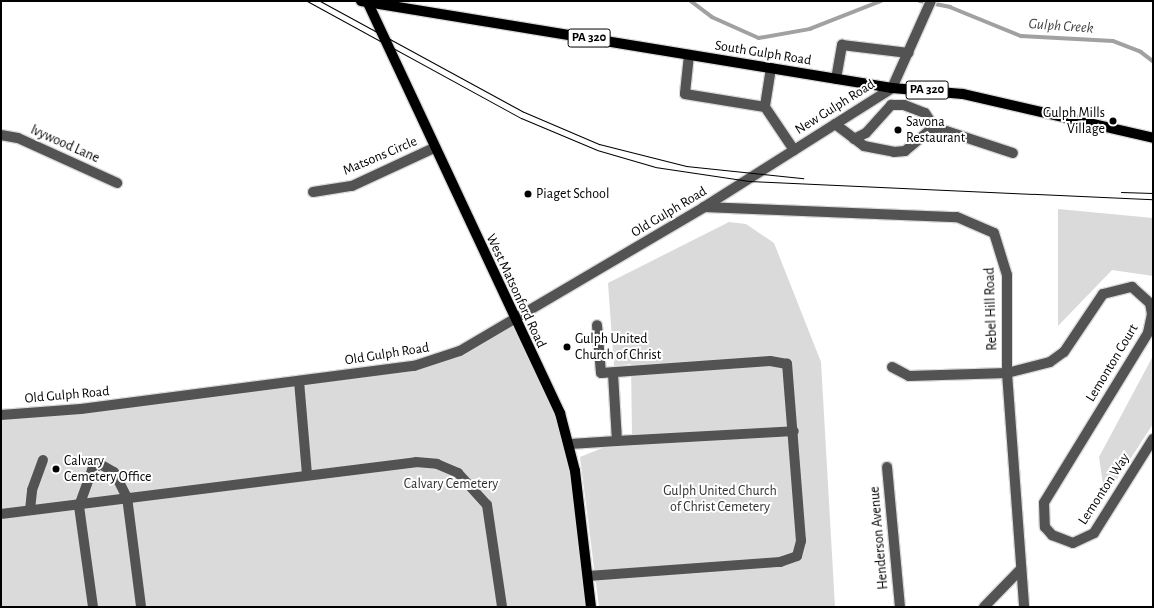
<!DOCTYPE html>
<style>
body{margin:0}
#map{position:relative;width:1154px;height:608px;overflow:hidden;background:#fff;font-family:"Alegreya Sans",sans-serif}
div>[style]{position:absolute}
.green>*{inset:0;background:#dadada}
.stream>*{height:3.5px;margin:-1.75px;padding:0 1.75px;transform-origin:1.75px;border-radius:1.75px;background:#a1a1a1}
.roads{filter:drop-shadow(1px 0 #dbdbdb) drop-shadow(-1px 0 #dbdbdb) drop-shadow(0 1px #dbdbdb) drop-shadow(0 -1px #dbdbdb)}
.minor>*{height:10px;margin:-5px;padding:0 5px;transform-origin:5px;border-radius:5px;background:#535353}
.major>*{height:10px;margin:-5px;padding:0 5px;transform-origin:5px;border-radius:5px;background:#000}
.tram>*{height:1px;margin:-0.5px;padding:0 0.5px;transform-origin:0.5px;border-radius:0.5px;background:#000}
.dots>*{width:11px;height:11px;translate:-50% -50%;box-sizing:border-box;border:2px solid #fff;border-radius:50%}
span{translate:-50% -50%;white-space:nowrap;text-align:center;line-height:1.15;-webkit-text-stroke:4px #fff;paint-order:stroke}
.shield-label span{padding:1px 3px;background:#fff;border:1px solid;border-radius:3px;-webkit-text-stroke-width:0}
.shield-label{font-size:13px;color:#000;font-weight:700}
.street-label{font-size:14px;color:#000}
.poi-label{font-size:14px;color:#000}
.right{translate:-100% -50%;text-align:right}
.left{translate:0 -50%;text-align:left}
.park-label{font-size:14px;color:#313131}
.water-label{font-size:15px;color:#424242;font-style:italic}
.frame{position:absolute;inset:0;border:2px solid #000;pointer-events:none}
</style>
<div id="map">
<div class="green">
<i style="clip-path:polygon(1058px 209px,1153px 218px,1153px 276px,1112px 270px,1058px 326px)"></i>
<i style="clip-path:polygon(729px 222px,746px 224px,774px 243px,821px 362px,835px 607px,599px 607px,580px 457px,632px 436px,631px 364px,614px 366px,608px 283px)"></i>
<i style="clip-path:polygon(514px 320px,570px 444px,591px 607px,1px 607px,1px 415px,443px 358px)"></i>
<i style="clip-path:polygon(1153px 356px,1153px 424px,1105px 498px,1099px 457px)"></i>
</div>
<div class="stream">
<i style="left:691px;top:1px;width:26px;rotate:37deg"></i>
<i style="left:712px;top:17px;width:51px;rotate:24.1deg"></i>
<i style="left:759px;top:38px;width:52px;rotate:-10deg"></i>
<i style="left:810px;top:29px;width:76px;rotate:-21.5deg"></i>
<i style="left:920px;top:1px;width:31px;rotate:11deg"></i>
<i style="left:950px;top:7px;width:77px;rotate:22.2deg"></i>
<i style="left:1021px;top:36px;width:92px;rotate:3.1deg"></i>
<i style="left:1113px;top:41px;width:30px;rotate:21deg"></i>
<i style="left:1141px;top:52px;width:15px;rotate:37deg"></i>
</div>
<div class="roads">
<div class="minor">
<i style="left:689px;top:55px;width:39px;rotate:96deg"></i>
<i style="left:685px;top:94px;width:81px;rotate:9.2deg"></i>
<i style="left:771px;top:68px;width:39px;rotate:99deg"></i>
<i style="left:765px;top:107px;width:52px;rotate:56deg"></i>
<i style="left:836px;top:79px;width:35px;rotate:-80deg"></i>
<i style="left:842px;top:45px;width:67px;rotate:6.8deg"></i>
<i style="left:835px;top:124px;width:36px;rotate:37deg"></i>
<i style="left:864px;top:146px;width:31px;rotate:11deg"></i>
<i style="left:894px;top:152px;width:11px;rotate:-5deg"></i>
<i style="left:905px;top:151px;width:38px;rotate:-40deg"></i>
<i style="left:1px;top:135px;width:17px;rotate:10deg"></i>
<i style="left:18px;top:138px;width:109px;rotate:24.4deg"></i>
<i style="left:854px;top:139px;width:13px;rotate:-27deg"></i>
<i style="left:866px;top:133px;width:38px;rotate:-48deg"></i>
<i style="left:891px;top:105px;width:13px"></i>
<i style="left:904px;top:105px;width:22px;rotate:21deg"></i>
<i style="left:925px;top:113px;width:17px;rotate:57deg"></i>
<i style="left:934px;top:127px;width:83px;rotate:18.2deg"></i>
<i style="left:313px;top:192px;width:39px;rotate:-9deg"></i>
<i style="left:352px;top:186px;width:90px;rotate:-24.9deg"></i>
<i style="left:704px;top:207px;width:253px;rotate:2.3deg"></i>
<i style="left:957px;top:217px;width:40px;rotate:23.4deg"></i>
<i style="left:994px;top:233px;width:44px;rotate:72.8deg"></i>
<i style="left:1007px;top:275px;width:98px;rotate:90deg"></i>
<i style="left:1007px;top:373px;width:235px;rotate:85.8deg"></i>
<i style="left:892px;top:367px;width:19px;rotate:28deg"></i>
<i style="left:909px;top:376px;width:98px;rotate:-1.8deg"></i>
<i style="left:1007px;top:373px;width:44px;rotate:-14.3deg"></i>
<i style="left:1050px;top:362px;width:17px;rotate:-36deg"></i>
<i style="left:1064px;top:352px;width:70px;rotate:-56.1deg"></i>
<i style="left:1103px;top:294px;width:30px;rotate:-14deg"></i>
<i style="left:1132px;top:287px;width:24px;rotate:42deg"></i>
<i style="left:1150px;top:303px;width:11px;rotate:80deg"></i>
<i style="left:1152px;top:314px;width:19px;rotate:102deg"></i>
<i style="left:1148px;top:333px;width:199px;rotate:121.5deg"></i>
<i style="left:1044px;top:503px;width:24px;rotate:88deg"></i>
<i style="left:1045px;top:527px;width:11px;rotate:49deg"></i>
<i style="left:1052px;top:535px;width:22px;rotate:21deg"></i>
<i style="left:1073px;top:543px;width:23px;rotate:-25deg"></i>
<i style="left:1094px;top:533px;width:111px;rotate:-57.9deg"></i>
<i style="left:299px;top:381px;width:94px;rotate:85.1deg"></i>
<i style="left:1px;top:415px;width:80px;rotate:-4.3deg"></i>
<i style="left:81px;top:409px;width:336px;rotate:-7.4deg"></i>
<i style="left:414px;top:366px;width:48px;rotate:-18.1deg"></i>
<i style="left:460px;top:351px;width:283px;rotate:-30.5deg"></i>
<i style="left:704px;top:207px;width:222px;rotate:-32.3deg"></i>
<i style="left:892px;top:88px;width:95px;rotate:-65.9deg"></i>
<i style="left:617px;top:441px;width:177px;rotate:-3.2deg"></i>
<i style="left:570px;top:444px;width:47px;rotate:-3.7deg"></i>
<i style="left:617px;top:441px;width:68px;rotate:-93.4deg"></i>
<i style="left:887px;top:467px;width:141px;rotate:84.7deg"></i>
<i style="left:30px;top:510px;width:20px;rotate:-84deg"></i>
<i style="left:32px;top:490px;width:32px;rotate:-70deg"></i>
<i style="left:1px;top:514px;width:418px;rotate:-7.1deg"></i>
<i style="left:416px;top:462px;width:21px;rotate:5deg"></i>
<i style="left:437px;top:464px;width:23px;rotate:23deg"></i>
<i style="left:458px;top:473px;width:43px;rotate:47.8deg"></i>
<i style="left:487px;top:505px;width:103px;rotate:81.6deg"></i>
<i style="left:588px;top:576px;width:193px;rotate:-4.2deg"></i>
<i style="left:780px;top:562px;width:18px;rotate:-19deg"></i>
<i style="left:797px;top:556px;width:16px;rotate:-75deg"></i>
<i style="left:801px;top:541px;width:178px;rotate:-94.5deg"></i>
<i style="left:787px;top:364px;width:17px;rotate:-170deg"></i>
<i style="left:770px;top:361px;width:169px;rotate:175.9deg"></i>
<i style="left:601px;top:373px;width:48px;rotate:-94.8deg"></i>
<i style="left:93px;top:607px;width:102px;rotate:-97.9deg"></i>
<i style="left:79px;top:506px;width:38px;rotate:-70deg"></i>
<i style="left:92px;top:470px;width:10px;rotate:-37deg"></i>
<i style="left:100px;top:464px;width:16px;rotate:30deg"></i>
<i style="left:114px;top:472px;width:28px;rotate:63deg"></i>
<i style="left:127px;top:497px;width:111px;rotate:82.7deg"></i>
<i style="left:984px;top:607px;width:53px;rotate:-45.8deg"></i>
</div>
<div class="major">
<i style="left:361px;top:1px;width:538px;rotate:9.3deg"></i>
<i style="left:892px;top:88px;width:71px;rotate:4.8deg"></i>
<i style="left:963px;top:94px;width:195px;rotate:13deg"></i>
<i style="left:367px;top:1px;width:455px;rotate:64.9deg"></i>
<i style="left:560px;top:413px;width:60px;rotate:75.5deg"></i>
<i style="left:575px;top:471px;width:137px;rotate:83.3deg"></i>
</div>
</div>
<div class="tram">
<i style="left:307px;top:1px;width:244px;rotate:28.7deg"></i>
<i style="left:521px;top:118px;width:82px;rotate:22.8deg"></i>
<i style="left:597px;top:150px;width:60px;rotate:16.3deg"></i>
<i style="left:655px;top:167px;width:95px;rotate:8.5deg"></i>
<i style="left:749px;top:181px;width:404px;rotate:2.6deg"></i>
<i style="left:320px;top:1px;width:232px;rotate:28.6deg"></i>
<i style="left:524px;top:112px;width:82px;rotate:23.1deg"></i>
<i style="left:599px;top:144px;width:90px;rotate:14.2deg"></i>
<i style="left:686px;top:166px;width:118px;rotate:5.9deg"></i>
<i style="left:1121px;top:192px;width:32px;rotate:2deg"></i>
</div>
<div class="dots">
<i style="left:1113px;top:121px;background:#000"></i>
<i style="left:898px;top:130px;background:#000"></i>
<i style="left:528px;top:194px;background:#000"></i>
<i style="left:567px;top:347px;background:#000"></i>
<i style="left:56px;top:469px;background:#000"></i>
</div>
<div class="shield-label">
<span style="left:589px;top:38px">PA 320</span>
<span style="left:927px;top:90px">PA 320</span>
</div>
<div class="street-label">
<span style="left:763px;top:53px;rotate:9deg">South Gulph Road</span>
<span style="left:835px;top:107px;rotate:-32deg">New Gulph Road</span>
<span style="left:65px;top:144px;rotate:24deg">Ivywood Lane</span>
<span style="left:380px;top:156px;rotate:-23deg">Matsons Circle</span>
<span style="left:669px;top:212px;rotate:-31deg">Old Gulph Road</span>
<span style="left:516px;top:291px;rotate:65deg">West Matsonford Road</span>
<span style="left:991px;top:309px;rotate:-92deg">Rebel Hill Road</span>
<span style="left:387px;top:354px;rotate:-9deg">Old Gulph Road</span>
<span style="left:1112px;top:363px;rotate:-59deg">Lemonton Court</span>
<span style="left:67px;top:395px;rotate:-5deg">Old Gulph Road</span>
<span style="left:1104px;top:489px;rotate:-57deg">Lemonton Way</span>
<span style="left:879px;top:538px;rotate:-95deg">Henderson Avenue</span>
</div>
<div class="poi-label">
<span class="right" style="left:1105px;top:121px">Gulph Mills<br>Village</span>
<span class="left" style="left:906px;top:130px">Savona<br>Restaurant</span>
<span class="left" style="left:536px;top:194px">Piaget School</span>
<span class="left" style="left:575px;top:347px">Gulph United<br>Church of Christ</span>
<span class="left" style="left:64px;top:469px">Calvary<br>Cemetery Office</span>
</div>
<div class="park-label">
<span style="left:451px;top:484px">Calvary Cemetery</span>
<span style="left:720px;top:499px">Gulph United Church<br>of Christ Cemetery</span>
</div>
<div class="water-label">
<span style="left:1061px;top:26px;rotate:4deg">Gulph Creek</span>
</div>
<div class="frame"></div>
</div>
